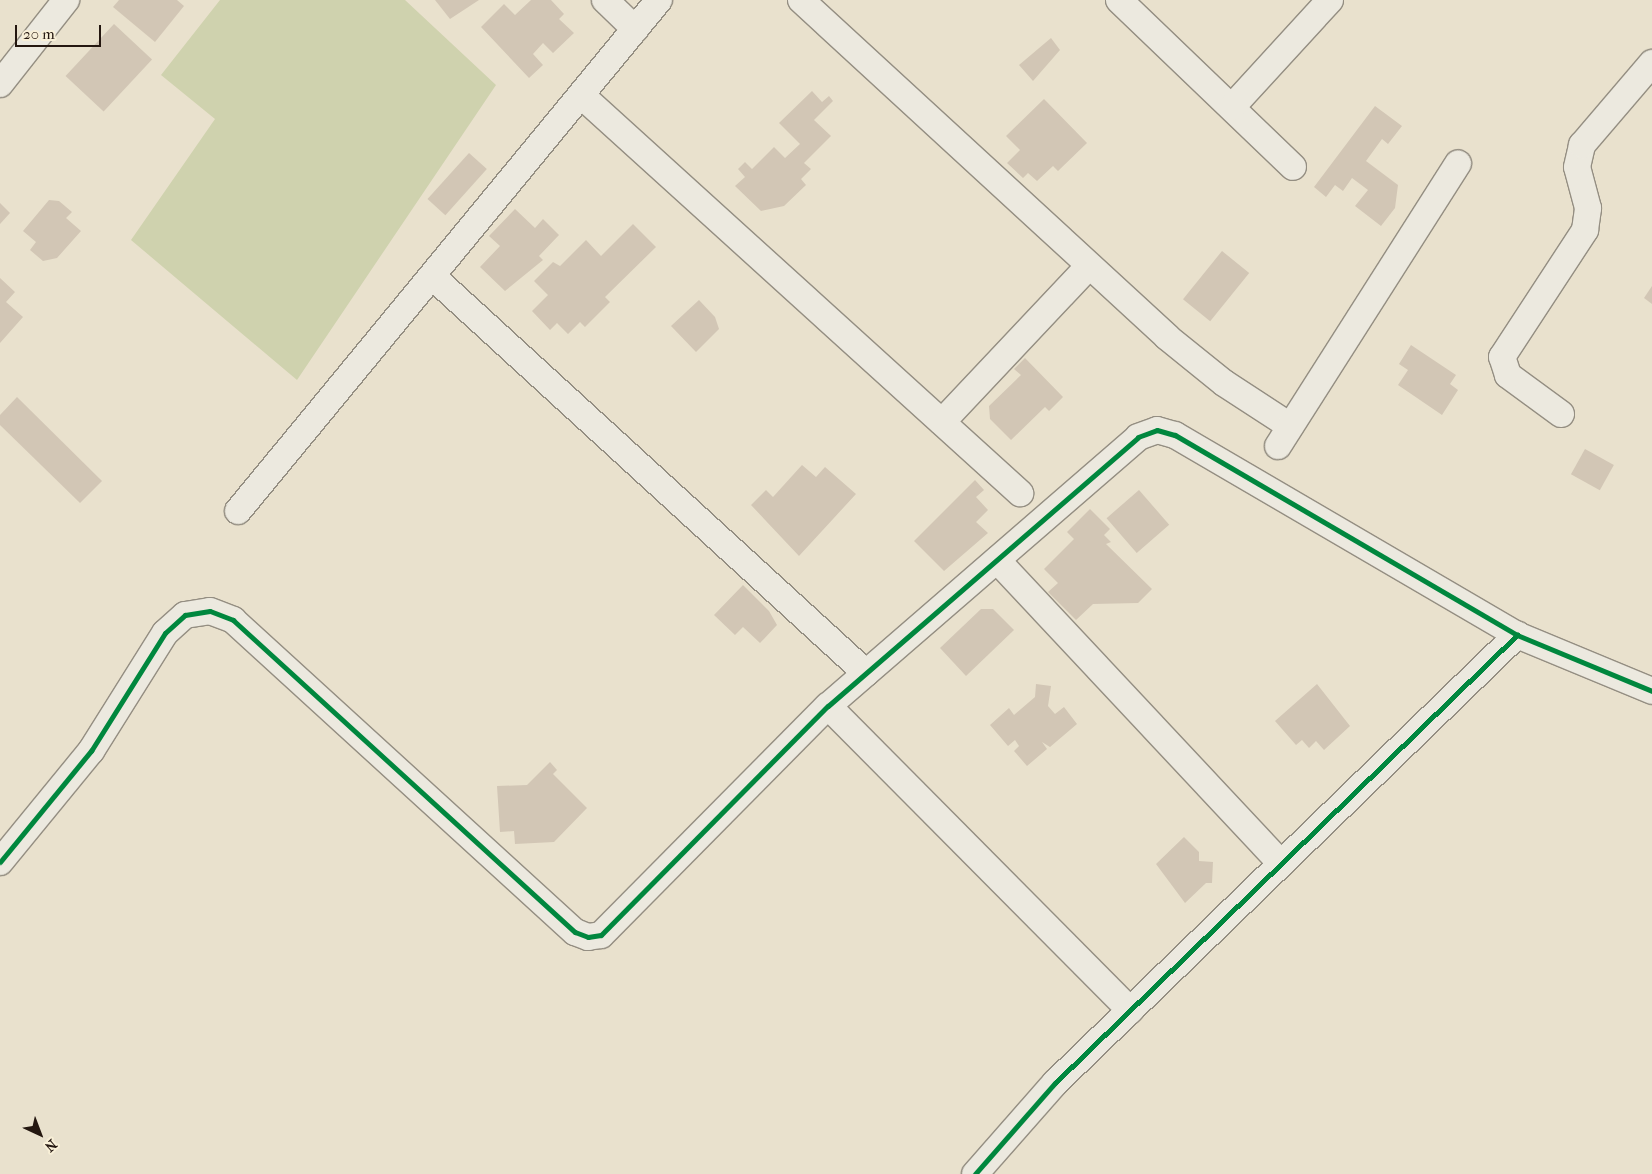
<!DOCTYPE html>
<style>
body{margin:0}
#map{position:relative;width:1652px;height:1174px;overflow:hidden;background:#e9e1cd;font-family:"IM FELL French Canon",serif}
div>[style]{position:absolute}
.green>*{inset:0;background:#cfd2ae}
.building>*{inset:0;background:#d2c6b5;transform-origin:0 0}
.roads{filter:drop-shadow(1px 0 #948e82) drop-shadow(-1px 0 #948e82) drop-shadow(0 1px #948e82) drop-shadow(0 -1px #948e82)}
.street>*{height:26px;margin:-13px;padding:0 13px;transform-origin:13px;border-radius:13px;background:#ece9df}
.cycleway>*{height:5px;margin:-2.5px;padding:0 2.5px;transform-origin:2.5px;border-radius:2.5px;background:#00873e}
span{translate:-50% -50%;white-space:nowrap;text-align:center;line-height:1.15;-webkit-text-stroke:5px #f8efd7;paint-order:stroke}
.north{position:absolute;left:15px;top:1109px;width:50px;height:50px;-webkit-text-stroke:4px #f8efd7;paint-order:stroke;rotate:137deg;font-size:14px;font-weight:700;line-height:20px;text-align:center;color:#241710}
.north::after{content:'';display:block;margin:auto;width:18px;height:22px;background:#241710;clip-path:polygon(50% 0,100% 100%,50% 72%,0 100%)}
.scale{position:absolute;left:15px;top:25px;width:86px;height:22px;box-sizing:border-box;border:2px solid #241710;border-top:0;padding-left:6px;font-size:15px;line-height:18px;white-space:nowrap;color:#241710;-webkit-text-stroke:4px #f8efd7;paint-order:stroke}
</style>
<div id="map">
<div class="green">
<i style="clip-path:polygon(220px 0,405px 0,496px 85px,297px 380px,131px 240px,215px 119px,161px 75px)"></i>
</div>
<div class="building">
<i style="clip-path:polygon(119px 0,177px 0,184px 6px,155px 42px,113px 7px)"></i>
<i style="clip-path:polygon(435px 0,479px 0,450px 19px)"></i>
<i style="clip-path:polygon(531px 0,551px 0,564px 14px,559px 19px,574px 33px,553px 53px,543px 43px,533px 54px,543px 65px,529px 78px,481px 27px,504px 4px,515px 15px)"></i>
<i style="left:114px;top:24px;width:52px;height:71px;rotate:43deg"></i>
<i style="clip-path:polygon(1051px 38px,1060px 50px,1033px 81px,1019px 65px)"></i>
<i style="clip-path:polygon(812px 91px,822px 102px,829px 96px,833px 101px,814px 120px,831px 136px,804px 163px,811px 169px,801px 179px,806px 185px,784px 206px,761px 211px,735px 186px,745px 177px,738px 169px,745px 162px,752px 169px,774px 147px,785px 158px,800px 144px,779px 123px)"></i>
<i style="clip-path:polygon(1044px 99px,1087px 143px,1058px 171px,1053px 166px,1037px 181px,1028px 173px,1023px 178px,1007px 163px,1020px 150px,1006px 136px)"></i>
<i style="clip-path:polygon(1375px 106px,1402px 126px,1388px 144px,1382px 139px,1366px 161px,1398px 185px,1395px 208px,1381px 226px,1355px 206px,1368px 190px,1352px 178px,1343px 191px,1335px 185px,1326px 197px,1314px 187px)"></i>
<i style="left:469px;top:153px;width:24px;height:62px;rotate:42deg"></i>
<i style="clip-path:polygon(49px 200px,59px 201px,72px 212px,66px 218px,81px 231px,57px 258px,43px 261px,30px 250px,36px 242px,23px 231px)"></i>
<i style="clip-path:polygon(0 203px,10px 213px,0 224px)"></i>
<i style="clip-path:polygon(515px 209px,535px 228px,543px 219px,559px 235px,539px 256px,543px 260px,505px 291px,480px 267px,500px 246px,489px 236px)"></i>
<i style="clip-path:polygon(633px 224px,656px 247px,605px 297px,610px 302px,585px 327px,580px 322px,568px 334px,557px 323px,550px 330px,532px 311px,548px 295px,534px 281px,553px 262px,560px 266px,586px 240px,601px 256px)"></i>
<i style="left:1222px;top:251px;width:35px;height:62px;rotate:39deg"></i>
<i style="clip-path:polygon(0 278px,15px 292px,6px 302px,23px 317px,0 343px)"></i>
<i style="clip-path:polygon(1652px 286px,1652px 304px,1644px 298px)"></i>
<i style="clip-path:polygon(699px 300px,715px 317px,719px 329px,696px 352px,671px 326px)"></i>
<i style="clip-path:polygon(1411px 345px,1456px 375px,1450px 384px,1458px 390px,1442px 415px,1398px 385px,1408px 370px,1399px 364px)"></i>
<i style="clip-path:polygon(1025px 358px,1063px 397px,1049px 411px,1045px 407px,1011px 440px,990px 419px,989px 406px,1021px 375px,1014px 369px)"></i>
<i style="clip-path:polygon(17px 397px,102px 481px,80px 503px,0 425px,0 415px)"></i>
<i style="left:1585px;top:449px;width:33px;height:29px;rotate:29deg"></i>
<i style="clip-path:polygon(802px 465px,816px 477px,825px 467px,856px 494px,799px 556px,751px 505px,766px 490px,773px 497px)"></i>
<i style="clip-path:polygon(975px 480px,984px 490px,976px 497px,988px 510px,976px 522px,988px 533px,944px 571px,914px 541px)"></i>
<i style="left:1139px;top:490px;width:46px;height:43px;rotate:49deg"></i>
<i style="clip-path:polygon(1090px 509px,1110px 529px,1104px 535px,1111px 542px,1106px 544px,1152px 589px,1138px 603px,1093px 604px,1076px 620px,1048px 592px,1058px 583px,1044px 569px,1074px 539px,1067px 532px)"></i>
<i style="clip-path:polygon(743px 585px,769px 611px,777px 625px,760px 643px,743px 627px,735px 635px,714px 615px)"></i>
<i style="clip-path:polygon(981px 609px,993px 609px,1014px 630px,966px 676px,940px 648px)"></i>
<i style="clip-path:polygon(1036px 684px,1051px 686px,1048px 706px,1055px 714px,1064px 707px,1077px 724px,1050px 747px,1042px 742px,1047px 749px,1027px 766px,1014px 751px,1019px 746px,1015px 740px,1008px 746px,990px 725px,1009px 708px,1014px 715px,1035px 697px)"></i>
<i style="clip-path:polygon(1317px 684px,1350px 726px,1324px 750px,1316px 741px,1309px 748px,1302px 740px,1296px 745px,1275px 721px)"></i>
<i style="clip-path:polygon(550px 762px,557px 770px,553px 774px,587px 808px,554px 842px,515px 844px,514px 831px,500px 832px,497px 786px,527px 785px)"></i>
<i style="clip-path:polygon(1184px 837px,1199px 852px,1199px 861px,1213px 862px,1212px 883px,1206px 883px,1185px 903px,1156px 864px)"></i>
</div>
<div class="roads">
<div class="street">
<i style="left:605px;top:0;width:42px;rotate:44deg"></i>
<i style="left:801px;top:0;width:498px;rotate:42.6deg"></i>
<i style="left:1167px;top:337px;width:73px;rotate:38.9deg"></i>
<i style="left:1224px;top:383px;width:79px;rotate:33.1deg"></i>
<i style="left:1119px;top:0;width:241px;rotate:43.8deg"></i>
<i style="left:0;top:84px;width:107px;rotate:-51.8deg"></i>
<i style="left:581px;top:95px;width:593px;rotate:42.2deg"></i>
<i style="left:1232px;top:107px;width:145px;rotate:-47.5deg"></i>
<i style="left:432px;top:276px;width:588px;rotate:42.45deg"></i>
<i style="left:1561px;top:414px;width:66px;rotate:-143.7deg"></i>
<i style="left:1508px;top:375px;width:19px;rotate:-108deg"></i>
<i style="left:1502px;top:357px;width:152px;rotate:-56.8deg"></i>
<i style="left:1585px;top:230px;width:22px;rotate:-82deg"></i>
<i style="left:1588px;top:208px;width:42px;rotate:-105deg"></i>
<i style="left:1577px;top:167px;width:23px;rotate:-77deg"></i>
<i style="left:1582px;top:145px;width:108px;rotate:-49.5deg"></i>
<i style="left:942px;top:422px;width:214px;rotate:-46.7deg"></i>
<i style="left:1278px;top:446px;width:335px;rotate:-57.5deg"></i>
<i style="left:238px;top:511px;width:662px;rotate:-50.52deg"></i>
<i style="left:997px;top:560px;width:416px;rotate:46.9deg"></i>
<i style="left:828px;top:706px;width:429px;rotate:45.2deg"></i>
<i style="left:0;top:862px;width:144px;rotate:-50.7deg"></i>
<i style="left:91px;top:751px;width:139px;rotate:-57.9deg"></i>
<i style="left:165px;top:633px;width:27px;rotate:-42deg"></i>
<i style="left:185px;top:615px;width:25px;rotate:-9deg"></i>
<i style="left:210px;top:611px;width:25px;rotate:21deg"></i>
<i style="left:233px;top:620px;width:463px;rotate:42.4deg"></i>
<i style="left:575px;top:932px;width:14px;rotate:21deg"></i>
<i style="left:588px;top:937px;width:13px;rotate:-9deg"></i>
<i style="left:601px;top:935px;width:322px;rotate:-45.3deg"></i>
<i style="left:828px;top:706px;width:410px;rotate:-40.9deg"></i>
<i style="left:1138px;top:437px;width:20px;rotate:-20deg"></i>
<i style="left:1157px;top:430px;width:19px;rotate:16deg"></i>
<i style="left:1175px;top:435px;width:396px;rotate:30.3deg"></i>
<i style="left:1517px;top:635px;width:146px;rotate:22.5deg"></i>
<i style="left:975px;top:1174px;width:121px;rotate:-48.7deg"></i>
<i style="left:1055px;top:1083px;width:644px;rotate:-44.12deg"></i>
</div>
</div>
<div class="cycleway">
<i style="left:0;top:862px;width:144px;rotate:-50.7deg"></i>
<i style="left:91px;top:751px;width:139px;rotate:-57.9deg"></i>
<i style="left:165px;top:633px;width:27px;rotate:-42deg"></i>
<i style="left:185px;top:615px;width:25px;rotate:-9deg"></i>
<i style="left:210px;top:611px;width:25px;rotate:21deg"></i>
<i style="left:233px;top:620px;width:463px;rotate:42.4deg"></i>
<i style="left:575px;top:932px;width:14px;rotate:21deg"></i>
<i style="left:588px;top:937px;width:13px;rotate:-9deg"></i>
<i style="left:601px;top:935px;width:322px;rotate:-45.3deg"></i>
<i style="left:828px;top:706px;width:410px;rotate:-40.9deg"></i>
<i style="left:1138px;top:437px;width:20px;rotate:-20deg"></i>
<i style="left:1157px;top:430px;width:19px;rotate:16deg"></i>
<i style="left:1175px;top:435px;width:396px;rotate:30.3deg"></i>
<i style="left:1517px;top:635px;width:146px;rotate:22.5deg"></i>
<i style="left:975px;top:1174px;width:121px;rotate:-48.7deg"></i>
<i style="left:1055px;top:1083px;width:644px;rotate:-44.12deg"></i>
</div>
<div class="north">N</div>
<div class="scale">20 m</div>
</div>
